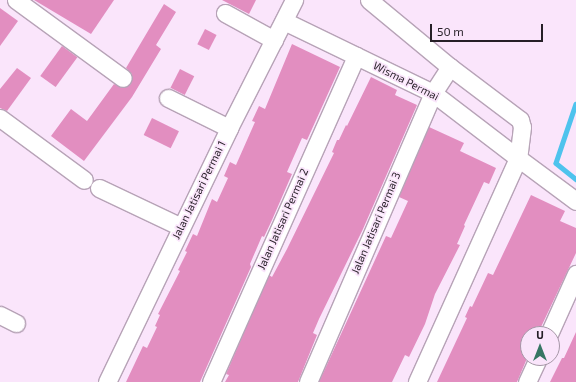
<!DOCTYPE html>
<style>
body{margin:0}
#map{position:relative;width:576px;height:382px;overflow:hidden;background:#fae5fb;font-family:"Exo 2",sans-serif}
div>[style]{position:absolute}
.stream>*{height:4.5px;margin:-2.25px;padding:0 2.25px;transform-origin:2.25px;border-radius:2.25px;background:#4ec3ed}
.building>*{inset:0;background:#e28ec0;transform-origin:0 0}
.roads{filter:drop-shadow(1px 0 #b7a3b7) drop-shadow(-1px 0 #b7a3b7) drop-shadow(0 1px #b7a3b7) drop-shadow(0 -1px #b7a3b7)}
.minor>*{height:17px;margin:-8.5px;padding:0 8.5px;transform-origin:8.5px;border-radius:8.5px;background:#fff}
span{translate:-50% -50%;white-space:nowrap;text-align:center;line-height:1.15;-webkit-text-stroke:3.5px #fae5fb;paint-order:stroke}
.street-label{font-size:11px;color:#261f27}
.north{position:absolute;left:520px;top:326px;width:40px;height:40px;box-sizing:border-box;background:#fae5fb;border:1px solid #a596a6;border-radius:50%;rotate:0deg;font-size:11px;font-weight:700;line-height:16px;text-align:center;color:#261f27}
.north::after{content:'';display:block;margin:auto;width:14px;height:18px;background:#377664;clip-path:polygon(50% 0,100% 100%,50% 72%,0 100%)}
.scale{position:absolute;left:430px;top:24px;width:113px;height:18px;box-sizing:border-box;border:2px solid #261f27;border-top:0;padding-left:5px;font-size:12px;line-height:14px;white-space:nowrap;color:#261f27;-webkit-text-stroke:3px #fae5fb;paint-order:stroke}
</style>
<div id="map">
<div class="stream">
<i style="left:576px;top:104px;width:62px;rotate:108.7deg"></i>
<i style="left:556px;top:163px;width:26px;rotate:39deg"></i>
</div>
<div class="building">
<i style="clip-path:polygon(34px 0,114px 0,91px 34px)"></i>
<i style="clip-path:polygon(222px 0,256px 0,249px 14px)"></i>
<i style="clip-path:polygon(164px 4px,176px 12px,156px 45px,161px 49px,132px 97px,84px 161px,51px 136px,71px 109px,87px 121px,114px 84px,122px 88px,131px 84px,132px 74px,126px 68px)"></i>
<i style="clip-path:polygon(0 8px,18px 21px,0 46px)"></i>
<i style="left:205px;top:29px;width:13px;height:17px;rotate:27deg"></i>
<i style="clip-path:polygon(292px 44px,340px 67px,307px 140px,302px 138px,287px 172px,292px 174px,272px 220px,264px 237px,262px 236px,250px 264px,251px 267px,200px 382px,126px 382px,143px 346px,147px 348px,157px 327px,155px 326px,160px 315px,158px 314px,180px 271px,178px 270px,187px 252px,185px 251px,193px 234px,197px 236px,212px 199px,217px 202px,228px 178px,224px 176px,230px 162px,236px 165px,255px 122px,252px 121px,259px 106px,265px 109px)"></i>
<i style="left:62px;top:46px;width:19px;height:37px;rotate:36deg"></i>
<i style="clip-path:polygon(17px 68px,31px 78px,7px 111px,0 108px,0 89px)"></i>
<i style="left:180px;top:69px;width:16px;height:21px;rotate:27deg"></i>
<i style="clip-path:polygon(371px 77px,397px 90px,395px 95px,417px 105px,363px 229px,319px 319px,313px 333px,317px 335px,298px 382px,225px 382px,229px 375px,226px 374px,269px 275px,272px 277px,287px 249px,334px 153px,332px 152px,337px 140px,339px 140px,346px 125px,347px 126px)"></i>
<i style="left:152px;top:118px;width:30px;height:19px;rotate:26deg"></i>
<i style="clip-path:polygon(429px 127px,464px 143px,460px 151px,496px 168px,489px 184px,484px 182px,464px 225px,465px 226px,457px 244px,460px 245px,435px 294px,425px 324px,409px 357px,405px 355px,392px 382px,319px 382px,386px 236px,391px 238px,408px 201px,399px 197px)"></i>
<i style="clip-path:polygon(531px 195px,565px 211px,560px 221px,576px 228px,576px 253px,541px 327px,538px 326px,534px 334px,528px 334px,528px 356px,517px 382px,437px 382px,467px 318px,465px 317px,470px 306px,472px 307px,488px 273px,493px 275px)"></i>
<i style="clip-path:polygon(576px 332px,576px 382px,550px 382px,562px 358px,564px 358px)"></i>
</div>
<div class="roads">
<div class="minor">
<i style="left:16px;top:0;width:132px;rotate:36.1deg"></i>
<i style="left:369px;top:0;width:105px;rotate:39.6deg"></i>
<i style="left:450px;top:67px;width:88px;rotate:37.1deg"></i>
<i style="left:520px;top:120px;width:7px;rotate:74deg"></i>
<i style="left:522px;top:127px;width:31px;rotate:97deg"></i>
<i style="left:518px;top:158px;width:72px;rotate:36.6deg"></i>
<i style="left:225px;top:13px;width:56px;rotate:28.9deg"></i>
<i style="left:284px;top:21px;width:165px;rotate:25.8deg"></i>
<i style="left:433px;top:93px;width:107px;rotate:37.4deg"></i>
<i style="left:518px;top:158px;width:246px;rotate:114.3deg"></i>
<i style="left:168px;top:98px;width:68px;rotate:26.2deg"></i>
<i style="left:0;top:118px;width:104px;rotate:36.4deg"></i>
<i style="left:99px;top:188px;width:91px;rotate:25.4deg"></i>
<i style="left:0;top:315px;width:18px;rotate:27deg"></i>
<i style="left:549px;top:334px;width:66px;rotate:-65.8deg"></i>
<i style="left:107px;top:382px;width:282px;rotate:-64.3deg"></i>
<i style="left:229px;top:128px;width:144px;rotate:-63.1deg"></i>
<i style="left:211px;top:382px;width:357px;rotate:-66deg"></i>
<i style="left:308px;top:382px;width:315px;rotate:-66.6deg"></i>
<i style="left:433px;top:93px;width:31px;rotate:-57deg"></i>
<i style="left:527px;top:382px;width:26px;rotate:-65deg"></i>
</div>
</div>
<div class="street-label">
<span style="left:406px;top:81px;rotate:27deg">Wisma Permai</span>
<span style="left:199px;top:190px;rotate:-64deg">Jalan Jatisari Permai 1</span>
<span style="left:283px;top:219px;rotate:-66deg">Jalan Jatisari Permai 2</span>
<span style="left:376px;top:223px;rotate:-67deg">Jalan Jatisari Permai 3</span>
</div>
<div class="north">U</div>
<div class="scale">50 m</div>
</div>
